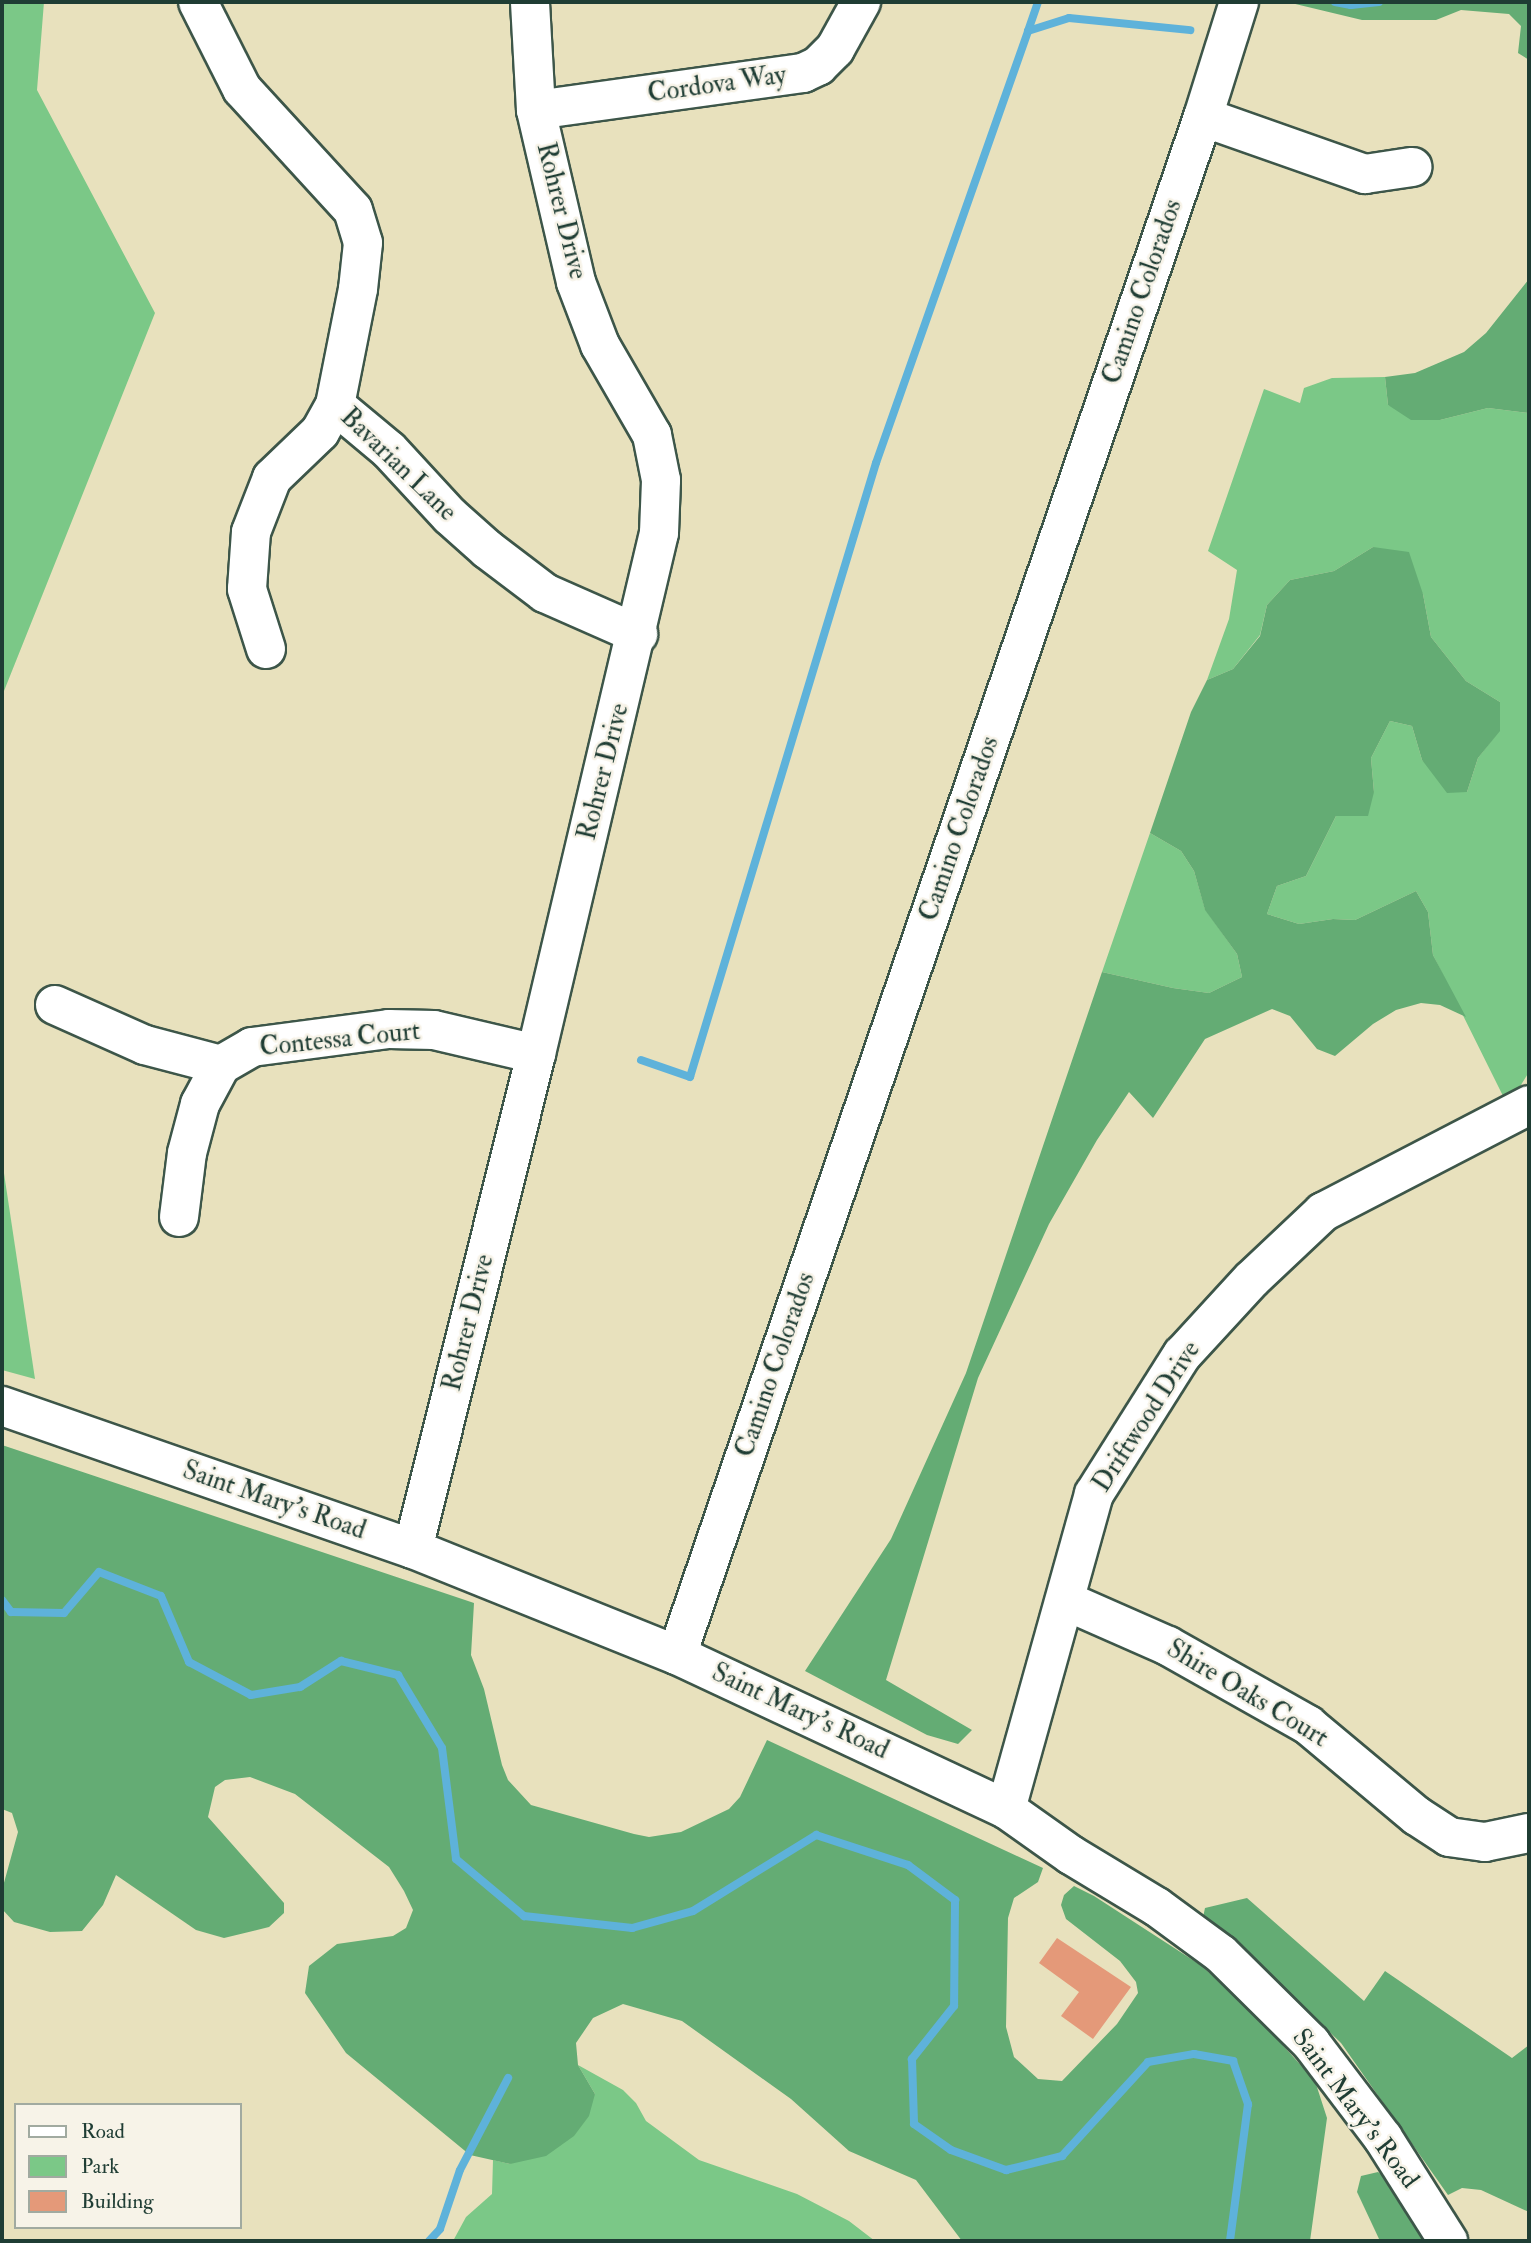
<!DOCTYPE html>
<style>
body{margin:0}
#map{position:relative;width:1531px;height:2243px;overflow:hidden;background:#e8e1bd;font-family:"IM FELL Double Pica",serif}
div>[style]{position:absolute}
.green>*{inset:0;background:#7bc887}
.forest>*{inset:0;background:#64ac74}
.stream>*{height:8px;margin:-4px;padding:0 4px;transform-origin:4px;border-radius:4px;background:#5eb2da}
.building>*{inset:0;background:#e49979}
.roads{filter:drop-shadow(2px 0 #3d5649) drop-shadow(-2px 0 #3d5649) drop-shadow(0 2px #3d5649) drop-shadow(0 -2px #3d5649)}
.minor>*{height:38px;margin:-19px;padding:0 19px;transform-origin:19px;border-radius:19px;background:#fff}
span{translate:-50% -50%;white-space:nowrap;text-align:center;line-height:1.15;-webkit-text-stroke:5px #f7f3e8;paint-order:stroke}
.street-label{font-size:26px;color:#1f3d34}
.frame{position:absolute;inset:0;border:4px solid #1f3d34;pointer-events:none}
.legend{position:absolute;left:14px;top:2103px;width:228px;height:126px;box-sizing:border-box;background:#f7f3e8;border:2px solid #a1aaa0;margin:0;padding:9px 12px;list-style:none;font-size:21px;color:#1f3d34}
.legend li{display:flex;align-items:center;gap:14px;height:35px}
.legend b{width:35px;border:2px solid #a1aaa0}
</style>
<div id="map">
<div class="green">
<i style="clip-path:polygon(2px 2px,44px 2px,37px 90px,155px 313px,2px 696px)"></i>
<i style="clip-path:polygon(1385px 377px,1388px 405px,1440px 420px,1488px 408px,1529px 413px,1529px 1072px,1516px 1093px,1506px 1102px,1433px 955px,1428px 912px,1416px 891px,1355px 920px,1333px 919px,1299px 924px,1267px 914px,1277px 886px,1306px 876px,1336px 816px,1374px 792px,1371px 758px,1390px 721px,1412px 726px,1422px 760px,1467px 792px,1478px 758px,1499px 731px,1500px 702px,1466px 681px,1431px 637px,1423px 594px,1373px 547px,1334px 571px,1290px 580px,1267px 605px,1260px 635px,1233px 669px,1207px 680px,1229px 619px,1237px 570px,1208px 551px,1264px 389px,1300px 403px,1304px 388px,1332px 378px)"></i>
<i style="clip-path:polygon(1150px 833px,1181px 851px,1194px 871px,1205px 909px,1237px 954px,1242px 977px,1209px 993px,1173px 988px,1102px 972px)"></i>
<i style="clip-path:polygon(2px 1160px,35px 1379px,2px 1370px)"></i>
<i style="clip-path:polygon(578px 2065px,623px 2090px,636px 2103px,646px 2121px,699px 2160px,797px 2194px,849px 2221px,875px 2241px,453px 2241px,466px 2217px,492px 2194px,493px 2160px,510px 2164px,595px 2094px)"></i>
</div>
<div class="forest">
<i style="clip-path:polygon(1287px 2px,1529px 2px,1529px 60px,1518px 53px,1521px 26px,1509px 14px,1461px 10px,1436px 20px,1362px 20px)"></i>
<i style="clip-path:polygon(1529px 279px,1529px 413px,1488px 408px,1440px 420px,1411px 420px,1388px 405px,1385px 377px,1415px 373px,1464px 352px,1486px 333px)"></i>
<i style="clip-path:polygon(1373px 547px,1409px 552px,1423px 594px,1431px 637px,1466px 681px,1500px 702px,1500px 731px,1478px 758px,1467px 792px,1447px 793px,1422px 760px,1412px 726px,1390px 721px,1371px 758px,1374px 792px,1368px 816px,1336px 816px,1306px 876px,1277px 886px,1267px 914px,1299px 924px,1333px 919px,1355px 920px,1416px 891px,1428px 912px,1433px 955px,1466px 1017px,1440px 1005px,1421px 1003px,1396px 1010px,1373px 1024px,1335px 1056px,1317px 1049px,1290px 1016px,1272px 1009px,1205px 1039px,1153px 1118px,1129px 1092px,1097px 1140px,1049px 1224px,978px 1378px,886px 1680px,972px 1730px,958px 1744px,927px 1735px,805px 1671px,891px 1539px,966px 1373px,1102px 972px,1173px 988px,1209px 993px,1242px 977px,1237px 954px,1205px 910px,1194px 871px,1181px 851px,1150px 833px,1191px 712px,1207px 680px,1233px 669px,1260px 636px,1267px 605px,1290px 580px,1334px 571px)"></i>
<i style="clip-path:polygon(2px 1445px,474px 1603px,471px 1655px,484px 1689px,502px 1765px,508px 1780px,531px 1805px,634px 1834px,649px 1837px,681px 1832px,729px 1809px,740px 1797px,767px 1740px,1043px 1868px,1038px 1882px,1014px 1898px,1008px 1918px,1006px 2027px,1014px 2057px,1038px 2079px,1062px 2081px,1117px 2024px,1138px 1993px,1136px 1982px,1120px 1961px,1066px 1919px,1061px 1905px,1064px 1895px,1074px 1886px,1094px 1896px,1202px 1966px,1261px 2021px,1315px 2081px,1327px 2118px,1310px 2241px,962px 2241px,916px 2180px,849px 2151px,791px 2099px,682px 2021px,623px 2004px,593px 2018px,576px 2043px,578px 2065px,595px 2094px,589px 2116px,574px 2136px,546px 2156px,510px 2164px,470px 2155px,346px 2053px,305px 1993px,309px 1966px,337px 1944px,393px 1936px,406px 1928px,413px 1910px,404px 1891px,389px 1867px,295px 1794px,250px 1777px,225px 1780px,215px 1787px,208px 1817px,284px 1903px,284px 1913px,269px 1927px,224px 1938px,196px 1930px,116px 1875px,103px 1905px,82px 1931px,50px 1932px,14px 1922px,2px 1909px,2px 1890px,18px 1832px,12px 1813px,2px 1809px)"></i>
<i style="clip-path:polygon(1247px 1898px,1364px 2001px,1385px 1971px,1512px 2058px,1529px 2045px,1529px 2212px,1481px 2190px,1462px 2188px,1448px 2195px,1341px 2043px,1284px 1988px,1202px 1922px,1205px 1908px)"></i>
<i style="clip-path:polygon(1378px 2172px,1389px 2180px,1424px 2241px,1380px 2241px,1357px 2192px,1361px 2176px)"></i>
</div>
<div class="stream">
<i style="left:1335px;top:2px;width:16px;rotate:11deg"></i>
<i style="left:1351px;top:5px;width:28px;rotate:-6deg"></i>
<i style="left:1028px;top:31px;width:31px;rotate:-71deg"></i>
<i style="left:641px;top:1060px;width:52px;rotate:19.1deg"></i>
<i style="left:690px;top:1077px;width:642px;rotate:-73.15deg"></i>
<i style="left:876px;top:463px;width:458px;rotate:-70.6deg"></i>
<i style="left:1028px;top:31px;width:43px;rotate:-17.6deg"></i>
<i style="left:1069px;top:18px;width:122px;rotate:5.7deg"></i>
<i style="left:2px;top:1600px;width:15px;rotate:53deg"></i>
<i style="left:11px;top:1612px;width:53px;rotate:1.1deg"></i>
<i style="left:64px;top:1613px;width:54px;rotate:-49.5deg"></i>
<i style="left:99px;top:1572px;width:66px;rotate:21.2deg"></i>
<i style="left:161px;top:1596px;width:72px;rotate:67deg"></i>
<i style="left:189px;top:1662px;width:70px;rotate:28deg"></i>
<i style="left:251px;top:1695px;width:50px;rotate:-9.3deg"></i>
<i style="left:300px;top:1687px;width:49px;rotate:-32.4deg"></i>
<i style="left:341px;top:1661px;width:59px;rotate:13.8deg"></i>
<i style="left:398px;top:1675px;width:85px;rotate:58.9deg"></i>
<i style="left:442px;top:1748px;width:112px;rotate:82.8deg"></i>
<i style="left:456px;top:1859px;width:89px;rotate:40deg"></i>
<i style="left:524px;top:1916px;width:109px;rotate:6.3deg"></i>
<i style="left:632px;top:1928px;width:63px;rotate:-15.6deg"></i>
<i style="left:693px;top:1911px;width:145px;rotate:-31.7deg"></i>
<i style="left:816px;top:1835px;width:97px;rotate:18.1deg"></i>
<i style="left:908px;top:1865px;width:59px;rotate:36.7deg"></i>
<i style="left:955px;top:1900px;width:106px;rotate:90.5deg"></i>
<i style="left:954px;top:2006px;width:68px;rotate:128.4deg"></i>
<i style="left:912px;top:2059px;width:65px;rotate:88.2deg"></i>
<i style="left:914px;top:2124px;width:45px;rotate:35.1deg"></i>
<i style="left:951px;top:2150px;width:59px;rotate:20deg"></i>
<i style="left:1006px;top:2170px;width:58px;rotate:-14deg"></i>
<i style="left:1062px;top:2156px;width:127px;rotate:-47.5deg"></i>
<i style="left:1148px;top:2062px;width:47px;rotate:-9.9deg"></i>
<i style="left:1194px;top:2054px;width:40px;rotate:10deg"></i>
<i style="left:1233px;top:2061px;width:46px;rotate:70.8deg"></i>
<i style="left:1248px;top:2104px;width:138px;rotate:97.5deg"></i>
<i style="left:429px;top:2241px;width:16px;rotate:-47deg"></i>
<i style="left:440px;top:2229px;width:62px;rotate:-71.3deg"></i>
<i style="left:460px;top:2170px;width:104px;rotate:-62.4deg"></i>
</div>
<div class="building">
<i style="clip-path:polygon(1057px 1938px,1131px 1987px,1093px 2039px,1061px 2016px,1079px 1992px,1039px 1963px)"></i>
</div>
<div class="roads">
<div class="minor">
<i style="left:198px;top:2px;width:97px;rotate:63.2deg"></i>
<i style="left:242px;top:89px;width:164px;rotate:47.5deg"></i>
<i style="left:353px;top:210px;width:34px;rotate:73deg"></i>
<i style="left:363px;top:243px;width:46px;rotate:96.2deg"></i>
<i style="left:358px;top:289px;width:118px;rotate:101.2deg"></i>
<i style="left:335px;top:405px;width:70px;rotate:39.8deg"></i>
<i style="left:389px;top:450px;width:90px;rotate:47.3deg"></i>
<i style="left:450px;top:516px;width:50px;rotate:41.7deg"></i>
<i style="left:487px;top:549px;width:73px;rotate:37.2deg"></i>
<i style="left:545px;top:593px;width:102px;rotate:23.8deg"></i>
<i style="left:536px;top:110px;width:270px;rotate:-7.9deg"></i>
<i style="left:803px;top:73px;width:17px;rotate:-25deg"></i>
<i style="left:818px;top:66px;width:24px;rotate:-45deg"></i>
<i style="left:835px;top:49px;width:54px;rotate:-61deg"></i>
<i style="left:1203px;top:117px;width:172px;rotate:19.4deg"></i>
<i style="left:1365px;top:174px;width:48px;rotate:-8.5deg"></i>
<i style="left:266px;top:649px;width:63px;rotate:-107.6deg"></i>
<i style="left:247px;top:589px;width:57px;rotate:-86deg"></i>
<i style="left:251px;top:532px;width:58px;rotate:-68.7deg"></i>
<i style="left:272px;top:478px;width:66px;rotate:-43.8deg"></i>
<i style="left:320px;top:432px;width:31px;rotate:-61deg"></i>
<i style="left:55px;top:1005px;width:98px;rotate:24deg"></i>
<i style="left:145px;top:1045px;width:79px;rotate:14.7deg"></i>
<i style="left:179px;top:1217px;width:64px;rotate:-82.9deg"></i>
<i style="left:187px;top:1153px;width:51px;rotate:-75.1deg"></i>
<i style="left:200px;top:1104px;width:44px;rotate:-61.7deg"></i>
<i style="left:221px;top:1065px;width:36px;rotate:-30deg"></i>
<i style="left:252px;top:1047px;width:138px;rotate:-7.5deg"></i>
<i style="left:389px;top:1029px;width:45px;rotate:1.3deg"></i>
<i style="left:434px;top:1030px;width:105px;rotate:13.2deg"></i>
<i style="left:2px;top:1406px;width:435px;rotate:19.2deg"></i>
<i style="left:413px;top:1549px;width:284px;rotate:21.9deg"></i>
<i style="left:677px;top:1655px;width:363px;rotate:25.1deg"></i>
<i style="left:1006px;top:1809px;width:80px;rotate:35.3deg"></i>
<i style="left:1071px;top:1855px;width:100px;rotate:31.2deg"></i>
<i style="left:1157px;top:1907px;width:79px;rotate:36.3deg"></i>
<i style="left:1221px;top:1954px;width:127px;rotate:44.7deg"></i>
<i style="left:1311px;top:2043px;width:119px;rotate:52.8deg"></i>
<i style="left:1383px;top:2138px;width:122px;rotate:57.7deg"></i>
<i style="left:413px;top:1549px;width:510px;rotate:-76.05deg"></i>
<i style="left:536px;top:1054px;width:535px;rotate:-76.72deg"></i>
<i style="left:659px;top:533px;width:53px;rotate:-87.8deg"></i>
<i style="left:661px;top:480px;width:46px;rotate:-101.3deg"></i>
<i style="left:652px;top:435px;width:104px;rotate:-120deg"></i>
<i style="left:600px;top:345px;width:67px;rotate:-110.9deg"></i>
<i style="left:576px;top:282px;width:177px;rotate:-103.1deg"></i>
<i style="left:536px;top:110px;width:108px;rotate:-93.2deg"></i>
<i style="left:1066px;top:1601px;width:111px;rotate:23.8deg"></i>
<i style="left:1168px;top:1646px;width:161px;rotate:29.4deg"></i>
<i style="left:1308px;top:1725px;width:142px;rotate:39.9deg"></i>
<i style="left:1417px;top:1816px;width:38px;rotate:33deg"></i>
<i style="left:1449px;top:1837px;width:36px;rotate:8deg"></i>
<i style="left:1485px;top:1842px;width:45px;rotate:-11.6deg"></i>
<i style="left:677px;top:1655px;width:1625px;rotate:-71.12deg"></i>
<i style="left:1203px;top:117px;width:121px;rotate:-72.6deg"></i>
<i style="left:1006px;top:1809px;width:327px;rotate:-74.4deg"></i>
<i style="left:1094px;top:1494px;width:165px;rotate:-57.7deg"></i>
<i style="left:1182px;top:1355px;width:103px;rotate:-47.4deg"></i>
<i style="left:1252px;top:1279px;width:98px;rotate:-43.3deg"></i>
<i style="left:1323px;top:1212px;width:232px;rotate:-27.4deg"></i>
</div>
</div>
<div class="street-label">
<span style="left:717px;top:85px;rotate:-8deg">Cordova Way</span>
<span style="left:561px;top:211px;rotate:76deg">Rohrer Drive</span>
<span style="left:1143px;top:292px;rotate:-71deg">Camino Colorados</span>
<span style="left:398px;top:465px;rotate:44deg">Bavarian Lane</span>
<span style="left:604px;top:772px;rotate:-76deg">Rohrer Drive</span>
<span style="left:960px;top:829px;rotate:-71deg">Camino Colorados</span>
<span style="left:340px;top:1040px;rotate:-6deg">Contessa Court</span>
<span style="left:469px;top:1323px;rotate:-76deg">Rohrer Drive</span>
<span style="left:776px;top:1365px;rotate:-71deg">Camino Colorados</span>
<span style="left:1147px;top:1417px;rotate:-57deg">Driftwood Drive</span>
<span style="left:274px;top:1501px;rotate:19deg">Saint Mary's Road</span>
<span style="left:1247px;top:1694px;rotate:31deg">Shire Oaks Court</span>
<span style="left:800px;top:1712px;rotate:25deg">Saint Mary's Road</span>
<span style="left:1355px;top:2109px;rotate:53deg">Saint Mary's Road</span>
</div>
<div class="frame"></div>
<ul class="legend">
<li><b style="height:9px;background:#fff"></b>Road</li>
<li><b style="height:19px;background:#7bc887"></b>Park</li>
<li><b style="height:19px;background:#e49979"></b>Building</li>
</ul>
</div>
